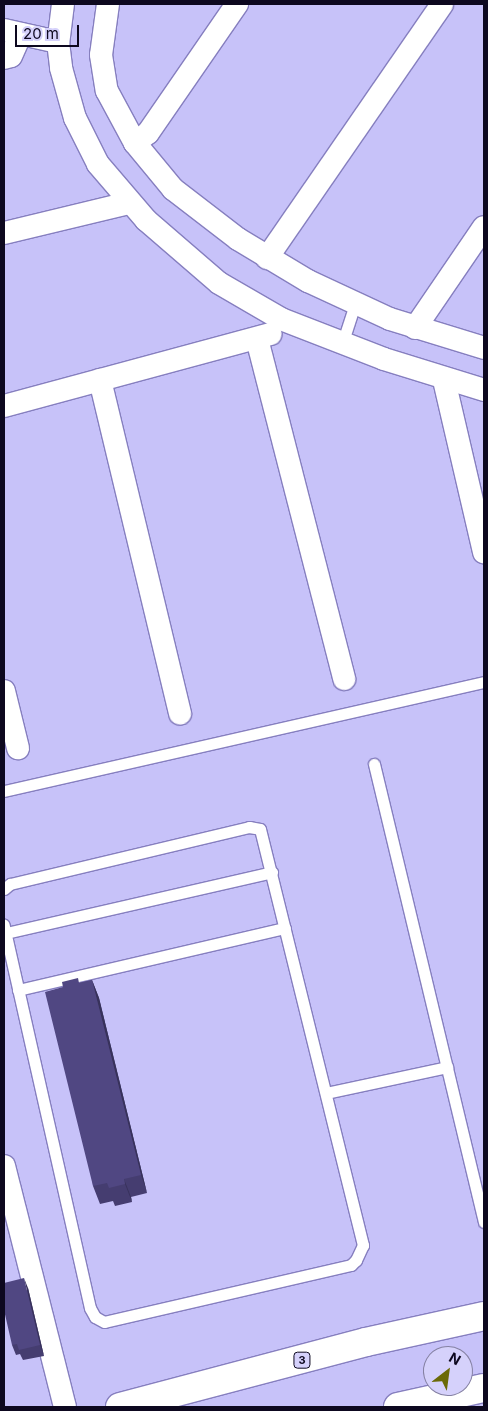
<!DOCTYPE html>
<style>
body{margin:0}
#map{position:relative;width:488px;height:1411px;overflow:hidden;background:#c7c2f9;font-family:Inter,sans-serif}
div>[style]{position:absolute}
.roads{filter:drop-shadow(1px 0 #867fbf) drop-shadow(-1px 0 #867fbf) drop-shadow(0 1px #867fbf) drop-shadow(0 -1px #867fbf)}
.lane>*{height:11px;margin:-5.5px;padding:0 5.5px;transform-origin:5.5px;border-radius:5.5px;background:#fff}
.street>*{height:22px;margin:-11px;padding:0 11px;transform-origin:11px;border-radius:11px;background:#fff}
.highway>*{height:28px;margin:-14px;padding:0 14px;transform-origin:14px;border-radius:14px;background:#fff}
.wall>*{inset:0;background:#453d70}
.shaded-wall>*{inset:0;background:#38325b}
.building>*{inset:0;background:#504782}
span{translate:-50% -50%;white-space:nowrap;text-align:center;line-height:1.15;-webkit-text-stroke:5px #d5d1fb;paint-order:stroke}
.shield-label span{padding:1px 4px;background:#d5d1fb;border:1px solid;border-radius:4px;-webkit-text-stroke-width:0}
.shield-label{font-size:11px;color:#0d081f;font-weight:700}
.frame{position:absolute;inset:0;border:5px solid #0d081f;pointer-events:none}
.north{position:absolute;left:423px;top:1346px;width:50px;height:50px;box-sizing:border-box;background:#d5d1fb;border:1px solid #8581a3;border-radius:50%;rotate:30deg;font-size:14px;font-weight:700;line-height:20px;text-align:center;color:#0d081f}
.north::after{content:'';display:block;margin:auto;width:18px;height:22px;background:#6b6a07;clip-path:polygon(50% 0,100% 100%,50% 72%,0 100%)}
.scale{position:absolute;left:15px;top:25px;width:64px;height:22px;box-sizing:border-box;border:2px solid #0d081f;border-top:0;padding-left:6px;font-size:15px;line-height:18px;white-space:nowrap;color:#0d081f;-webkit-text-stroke:4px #d5d1fb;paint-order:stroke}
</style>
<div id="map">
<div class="roads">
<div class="lane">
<i style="left:342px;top:344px;width:42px;rotate:-72deg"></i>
<i style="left:374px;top:764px;width:471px;rotate:76.5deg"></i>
<i style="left:4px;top:791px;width:492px;rotate:-12.8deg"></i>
<i style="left:4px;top:889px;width:8px;rotate:-40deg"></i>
<i style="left:10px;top:884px;width:246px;rotate:-13.4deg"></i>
<i style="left:249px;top:827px;width:11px;rotate:10deg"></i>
<i style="left:260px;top:829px;width:429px;rotate:76.1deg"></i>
<i style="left:363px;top:1245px;width:17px;rotate:115deg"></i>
<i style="left:356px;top:1260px;width:7px;rotate:135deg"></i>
<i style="left:351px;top:1265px;width:253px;rotate:167deg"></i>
<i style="left:104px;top:1322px;width:10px;rotate:-151deg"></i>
<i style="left:95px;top:1317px;width:10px;rotate:-119deg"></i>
<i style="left:90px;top:1308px;width:393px;rotate:-102.7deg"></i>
<i style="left:6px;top:933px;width:273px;rotate:-12.9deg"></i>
<i style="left:18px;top:990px;width:274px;rotate:-13.1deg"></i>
<i style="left:326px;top:1093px;width:124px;rotate:-12.1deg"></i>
</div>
<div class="street">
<i style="left:63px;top:4px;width:38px;rotate:97deg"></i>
<i style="left:58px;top:42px;width:26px;rotate:83deg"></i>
<i style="left:61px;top:68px;width:52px;rotate:74.4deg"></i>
<i style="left:75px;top:118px;width:51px;rotate:63.4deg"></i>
<i style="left:98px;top:164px;width:74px;rotate:49.4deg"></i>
<i style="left:146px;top:220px;width:96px;rotate:40.8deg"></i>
<i style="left:219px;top:283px;width:72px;rotate:30.1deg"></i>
<i style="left:281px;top:319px;width:110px;rotate:21.2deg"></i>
<i style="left:384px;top:359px;width:105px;rotate:17.2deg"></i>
<i style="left:108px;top:4px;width:51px;rotate:97.8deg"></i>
<i style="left:101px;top:55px;width:36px;rotate:81deg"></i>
<i style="left:107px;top:91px;width:59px;rotate:61.7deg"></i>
<i style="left:135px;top:143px;width:60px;rotate:50.4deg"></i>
<i style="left:173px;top:189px;width:82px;rotate:37.6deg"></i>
<i style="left:238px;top:239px;width:82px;rotate:31deg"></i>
<i style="left:308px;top:281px;width:90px;rotate:24.9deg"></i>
<i style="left:390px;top:319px;width:98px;rotate:17.1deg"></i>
<i style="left:4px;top:30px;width:55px;rotate:12.5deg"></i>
<i style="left:4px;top:58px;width:7px;rotate:-16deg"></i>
<i style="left:11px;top:56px;width:24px;rotate:-66deg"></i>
<i style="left:135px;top:143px;width:16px;rotate:-38deg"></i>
<i style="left:148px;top:133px;width:157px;rotate:-55.4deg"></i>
<i style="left:4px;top:233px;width:129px;rotate:-13.5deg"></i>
<i style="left:267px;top:258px;width:308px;rotate:-55.4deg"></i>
<i style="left:415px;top:328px;width:122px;rotate:-55.7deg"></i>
<i style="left:257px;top:339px;width:351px;rotate:75.6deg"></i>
<i style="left:100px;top:380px;width:343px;rotate:76.5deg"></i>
<i style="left:444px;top:380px;width:177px;rotate:76.9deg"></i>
<i style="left:4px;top:406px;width:276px;rotate:-15.1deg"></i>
<i style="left:4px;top:691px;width:59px;rotate:76.2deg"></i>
<i style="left:4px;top:1166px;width:249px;rotate:75.8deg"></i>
</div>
<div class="highway">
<i style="left:120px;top:1407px;width:254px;rotate:-14.8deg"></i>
<i style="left:366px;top:1342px;width:121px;rotate:-12.4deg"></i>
<i style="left:398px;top:1407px;width:88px;rotate:-12.5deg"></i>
</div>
</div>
<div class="wall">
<i style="clip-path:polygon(92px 980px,99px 998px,147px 1193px,131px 1197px,132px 1202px,115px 1206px,113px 1201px,100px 1204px,93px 1186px,79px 983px)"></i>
<i style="clip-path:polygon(28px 1288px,44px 1356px,23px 1360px,20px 1354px,16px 1355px,12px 1345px)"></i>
</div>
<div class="shaded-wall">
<i style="clip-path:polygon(92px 980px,99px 998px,147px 1193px,141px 1175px)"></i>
<i style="clip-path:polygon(124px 1179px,131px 1197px,132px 1202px,125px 1184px)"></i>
<i style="clip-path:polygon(24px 1278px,28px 1288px,44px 1356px,40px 1345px)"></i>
</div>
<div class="building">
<i style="clip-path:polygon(78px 978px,79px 983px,92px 980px,141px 1175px,124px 1179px,125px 1184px,109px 1188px,107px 1183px,93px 1186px,45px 992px,63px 987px,62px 982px)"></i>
<i style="clip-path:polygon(24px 1278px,40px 1345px,19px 1350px,17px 1344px,12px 1345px,4px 1310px,4px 1283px)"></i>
</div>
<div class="shield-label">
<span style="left:302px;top:1360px">3</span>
</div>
<div class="frame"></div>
<div class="north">N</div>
<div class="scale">20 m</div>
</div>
